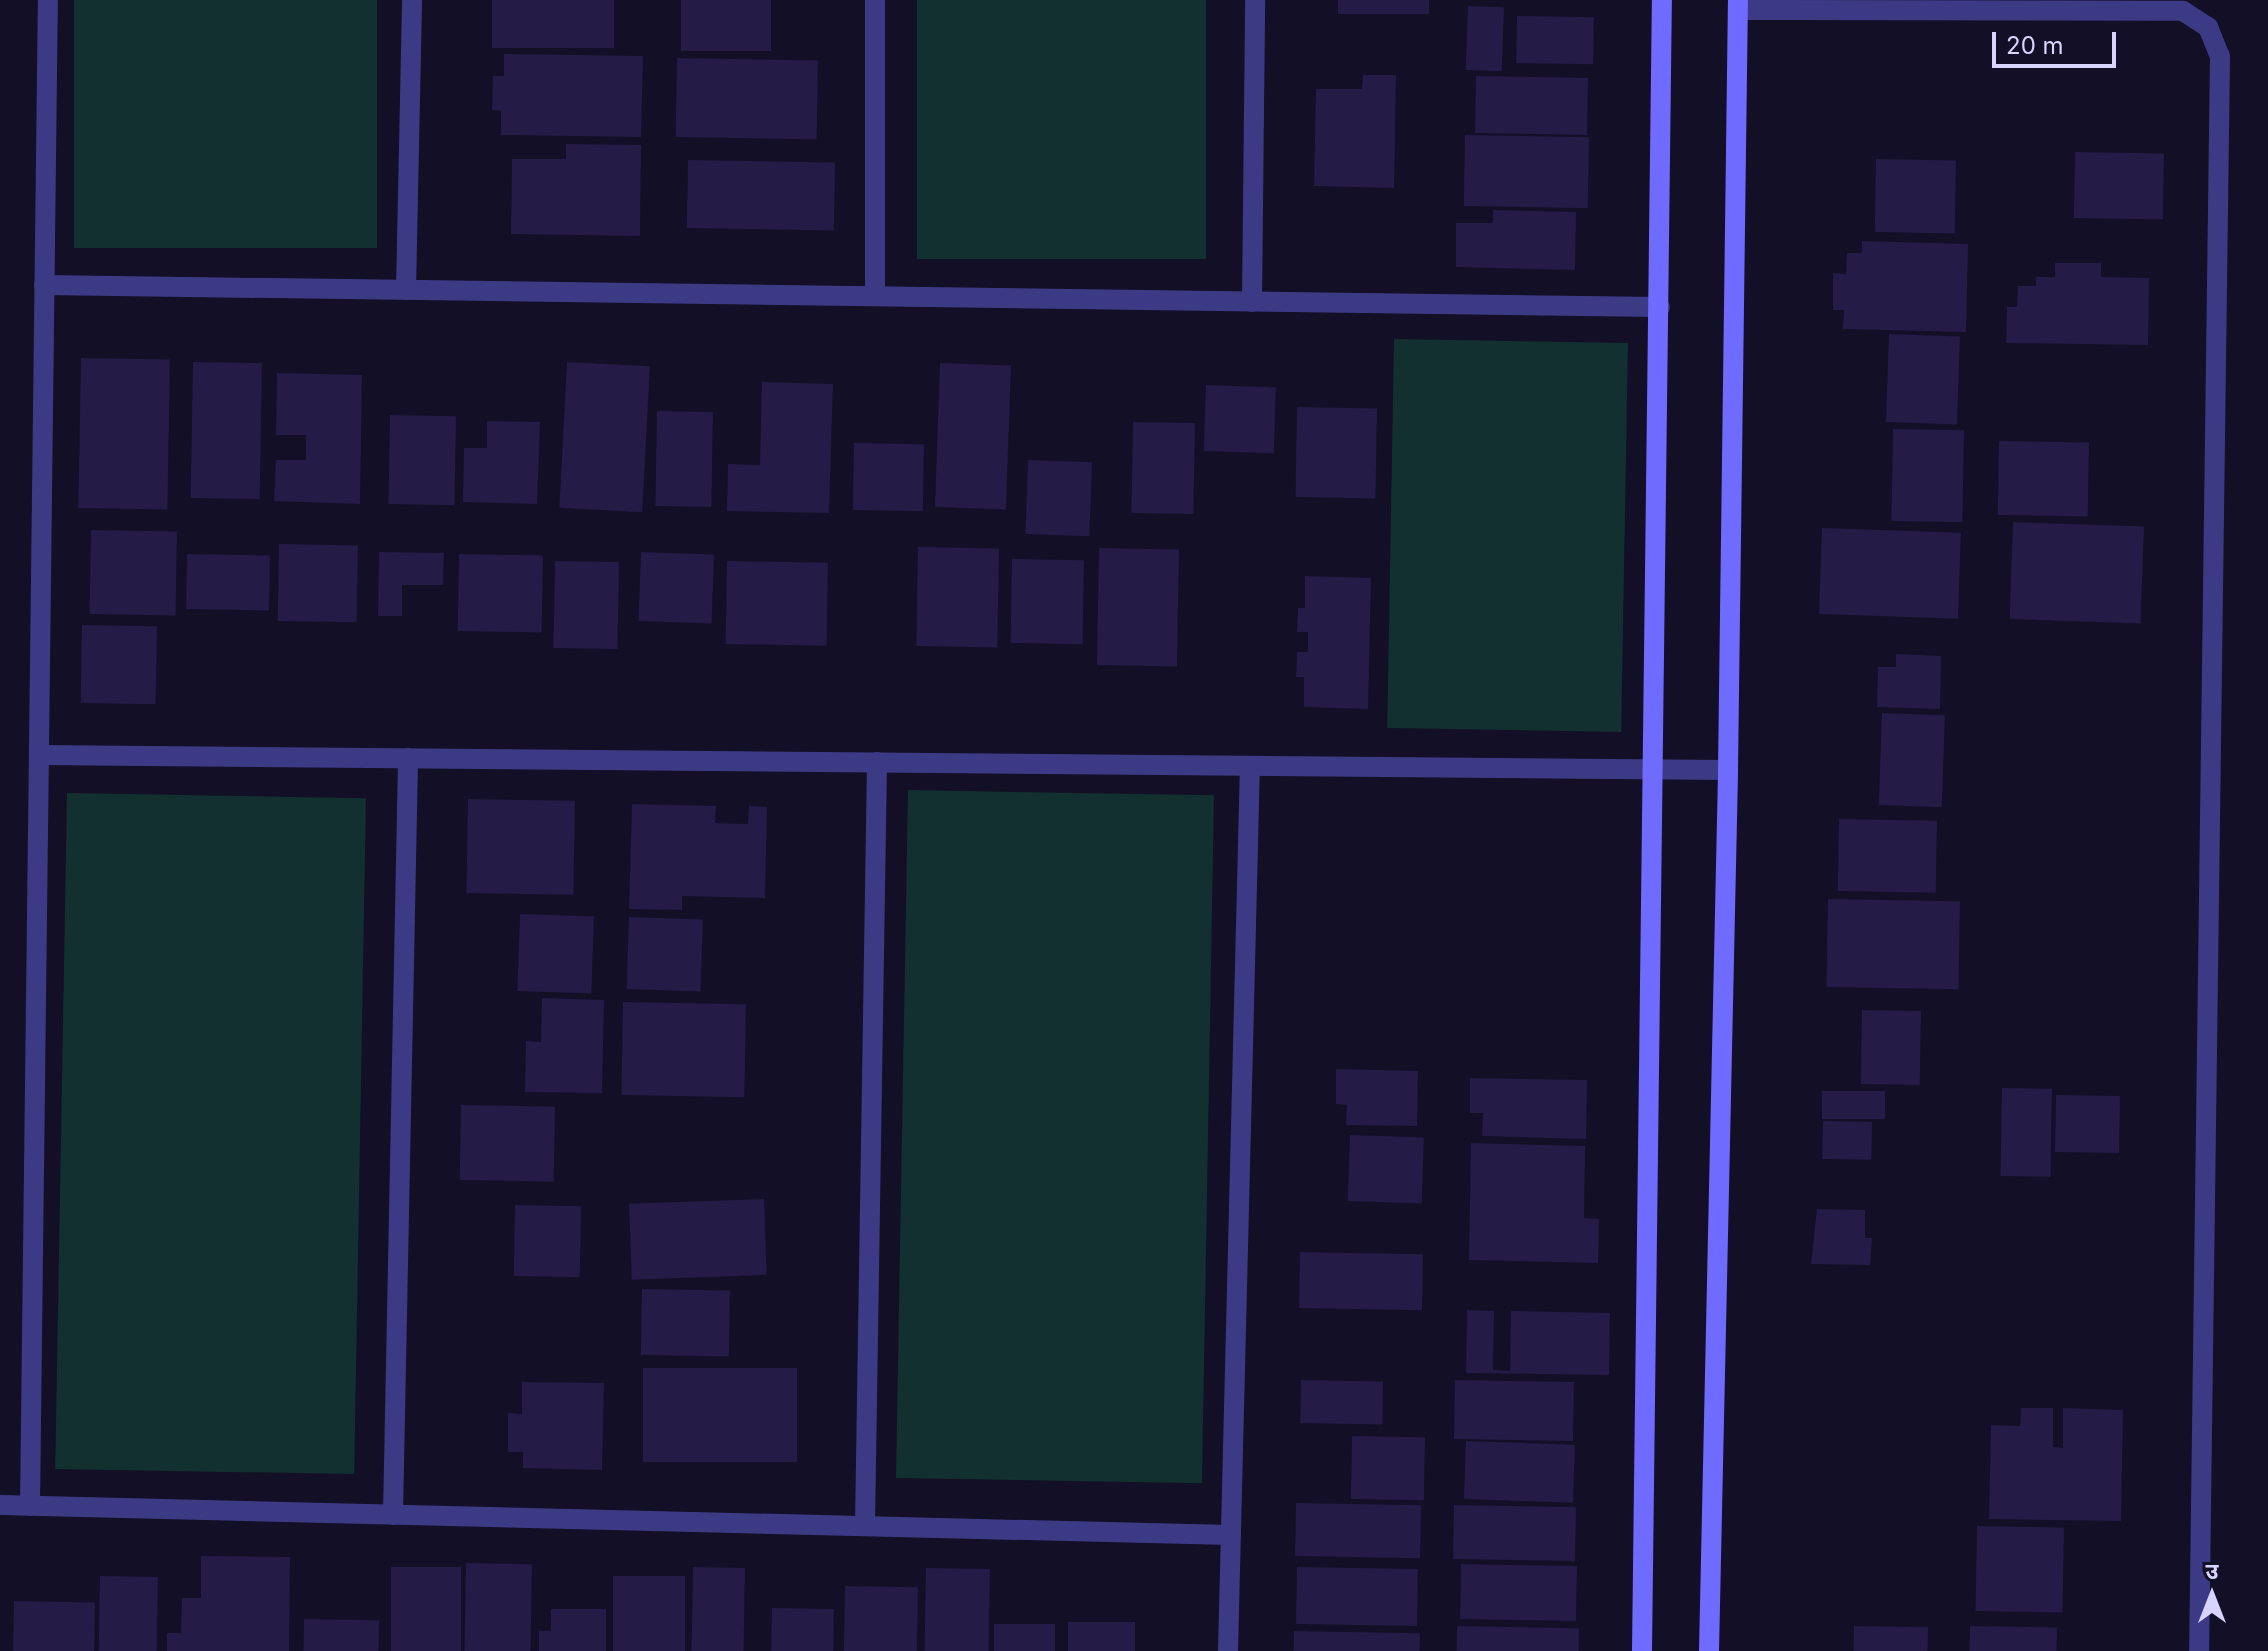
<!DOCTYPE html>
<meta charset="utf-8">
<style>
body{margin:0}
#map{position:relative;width:2268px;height:1651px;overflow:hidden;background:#130f26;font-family:Inter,"Noto Sans Devanagari",sans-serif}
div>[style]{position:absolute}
.green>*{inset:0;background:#12302f;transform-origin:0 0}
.building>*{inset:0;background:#241b47;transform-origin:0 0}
.street>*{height:20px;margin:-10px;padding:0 10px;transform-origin:10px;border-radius:10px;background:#3d3a85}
.secondary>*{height:20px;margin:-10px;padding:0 10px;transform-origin:10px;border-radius:10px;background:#6f6bff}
span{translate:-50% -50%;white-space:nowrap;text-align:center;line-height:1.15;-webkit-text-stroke:7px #130f26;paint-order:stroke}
.north{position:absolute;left:2172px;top:1555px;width:80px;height:80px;-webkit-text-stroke:6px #130f26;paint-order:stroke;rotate:0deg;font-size:22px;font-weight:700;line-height:32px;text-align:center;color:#d9d4ff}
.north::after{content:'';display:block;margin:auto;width:28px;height:36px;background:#d9d4ff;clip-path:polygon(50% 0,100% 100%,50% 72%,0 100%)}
.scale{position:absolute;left:1992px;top:32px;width:124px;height:36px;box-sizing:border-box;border:4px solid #d9d4ff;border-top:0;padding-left:10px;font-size:24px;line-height:28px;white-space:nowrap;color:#d9d4ff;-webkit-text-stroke:6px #130f26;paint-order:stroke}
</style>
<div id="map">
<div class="green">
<i style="left:74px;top:0;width:303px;height:248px"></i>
<i style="left:917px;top:0;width:289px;height:259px"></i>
<i style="left:1394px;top:339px;width:234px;height:389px;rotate:1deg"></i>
<i style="left:908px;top:790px;width:306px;height:688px;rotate:1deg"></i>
<i style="left:67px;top:793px;width:299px;height:676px;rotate:1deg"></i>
</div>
<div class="building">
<i style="left:492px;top:0;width:122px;height:48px"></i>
<i style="left:681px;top:0;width:90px;height:51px"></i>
<i style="left:1338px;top:0;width:91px;height:14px"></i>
<i style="left:1468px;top:6px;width:36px;height:64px;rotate:2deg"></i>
<i style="left:1517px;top:16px;width:77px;height:47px;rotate:1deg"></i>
<i style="clip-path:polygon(504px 54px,643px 56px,641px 137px,501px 135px,501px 111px,492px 110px,493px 76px,504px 76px)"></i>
<i style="left:677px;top:58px;width:141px;height:79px;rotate:1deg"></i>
<i style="clip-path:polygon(1363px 75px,1396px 75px,1394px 188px,1314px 186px,1316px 89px,1362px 89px)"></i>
<i style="left:1476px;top:76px;width:112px;height:57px;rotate:1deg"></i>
<i style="left:1465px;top:135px;width:124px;height:71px;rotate:1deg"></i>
<i style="clip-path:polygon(566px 144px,641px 145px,640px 236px,511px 234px,512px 159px,566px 159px)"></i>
<i style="left:2075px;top:152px;width:89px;height:66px;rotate:1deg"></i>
<i style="left:1876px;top:159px;width:80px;height:73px;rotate:1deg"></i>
<i style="left:688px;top:160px;width:147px;height:68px;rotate:1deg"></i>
<i style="clip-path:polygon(1493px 210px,1576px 212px,1575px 270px,1456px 267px,1456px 223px,1493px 223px)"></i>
<i style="clip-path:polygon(1862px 241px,1968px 244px,1966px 332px,1843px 329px,1844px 310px,1833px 310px,1833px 273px,1846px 274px,1847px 253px,1862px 253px)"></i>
<i style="clip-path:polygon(2055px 263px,2101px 263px,2101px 277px,2149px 278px,2148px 345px,2006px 343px,2007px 307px,2017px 307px,2018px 286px,2036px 286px,2036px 277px,2055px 277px)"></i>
<i style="left:1889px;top:334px;width:71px;height:88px;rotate:2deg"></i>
<i style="left:81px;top:358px;width:89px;height:150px;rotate:1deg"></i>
<i style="left:193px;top:362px;width:69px;height:136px;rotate:1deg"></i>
<i style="left:567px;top:362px;width:83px;height:146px;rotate:3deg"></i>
<i style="left:940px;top:363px;width:71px;height:144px;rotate:2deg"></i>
<i style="clip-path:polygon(277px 373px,362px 375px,360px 504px,274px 501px,276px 460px,306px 460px,306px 435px,276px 435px)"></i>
<i style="clip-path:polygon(762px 382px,833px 384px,829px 513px,727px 511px,728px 464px,760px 465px)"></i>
<i style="left:1206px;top:385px;width:70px;height:66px;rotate:2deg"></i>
<i style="left:1297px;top:407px;width:80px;height:90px;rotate:1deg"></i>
<i style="left:657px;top:411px;width:56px;height:95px;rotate:1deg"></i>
<i style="left:390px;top:415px;width:66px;height:89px;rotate:1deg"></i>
<i style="clip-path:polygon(487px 421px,540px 422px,537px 504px,463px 502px,464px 448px,487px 448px)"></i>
<i style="left:1133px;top:422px;width:62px;height:91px;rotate:1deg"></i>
<i style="left:1893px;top:429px;width:71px;height:92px;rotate:1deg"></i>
<i style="left:1999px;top:441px;width:90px;height:74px;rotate:1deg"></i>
<i style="left:854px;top:443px;width:70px;height:67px;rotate:1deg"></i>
<i style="left:1028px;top:460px;width:64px;height:74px;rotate:2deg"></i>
<i style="left:2013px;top:522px;width:131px;height:97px;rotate:2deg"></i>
<i style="left:1822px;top:528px;width:139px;height:86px;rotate:2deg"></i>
<i style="left:91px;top:530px;width:86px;height:84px;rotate:1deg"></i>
<i style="left:279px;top:544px;width:79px;height:77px;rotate:1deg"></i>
<i style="left:918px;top:547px;width:81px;height:99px;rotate:1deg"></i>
<i style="left:1099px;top:548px;width:80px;height:117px;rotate:1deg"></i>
<i style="clip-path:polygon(379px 552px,444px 553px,443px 585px,402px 585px,402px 616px,378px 616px)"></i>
<i style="left:641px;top:552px;width:73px;height:69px;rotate:2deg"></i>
<i style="left:187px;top:554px;width:83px;height:55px;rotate:1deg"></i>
<i style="left:459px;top:554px;width:84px;height:77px;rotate:1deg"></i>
<i style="left:1012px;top:559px;width:72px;height:84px;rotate:1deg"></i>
<i style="left:555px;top:561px;width:64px;height:87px;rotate:1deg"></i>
<i style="left:727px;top:561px;width:101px;height:83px;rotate:1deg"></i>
<i style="clip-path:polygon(1305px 576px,1371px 578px,1368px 709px,1304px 707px,1304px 677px,1296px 677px,1297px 652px,1308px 652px,1308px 632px,1297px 632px,1298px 608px,1305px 608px)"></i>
<i style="left:82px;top:625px;width:75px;height:78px;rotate:1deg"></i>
<i style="clip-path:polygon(1896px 654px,1941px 656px,1940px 709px,1877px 707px,1878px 667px,1896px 667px)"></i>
<i style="left:1882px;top:713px;width:63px;height:92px;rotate:2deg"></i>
<i style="left:468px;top:799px;width:107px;height:94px;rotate:1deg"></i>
<i style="clip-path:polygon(632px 804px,716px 806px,715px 823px,748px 824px,749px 806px,767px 807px,765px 898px,682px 896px,682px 910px,629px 909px)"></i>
<i style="left:1839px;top:819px;width:98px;height:72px;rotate:1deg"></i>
<i style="left:1828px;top:899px;width:132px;height:88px;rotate:1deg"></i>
<i style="left:520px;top:914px;width:74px;height:77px;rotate:2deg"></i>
<i style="left:629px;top:917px;width:74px;height:72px;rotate:2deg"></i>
<i style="clip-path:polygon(542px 998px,604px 1000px,602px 1093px,525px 1092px,526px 1041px,541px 1042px)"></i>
<i style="left:623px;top:1002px;width:123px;height:93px;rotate:1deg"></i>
<i style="left:1862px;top:1010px;width:59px;height:74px;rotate:1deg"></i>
<i style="clip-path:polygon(1336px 1069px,1418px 1071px,1417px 1126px,1346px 1125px,1347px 1105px,1336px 1104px)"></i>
<i style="clip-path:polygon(1470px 1078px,1587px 1080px,1586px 1139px,1482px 1136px,1483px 1113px,1470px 1113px)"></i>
<i style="left:2002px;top:1088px;width:50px;height:88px;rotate:1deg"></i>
<i style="left:1822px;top:1091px;width:63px;height:28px"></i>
<i style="left:2056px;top:1095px;width:64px;height:57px;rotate:1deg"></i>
<i style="left:461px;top:1105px;width:94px;height:75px;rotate:1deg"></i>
<i style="left:1823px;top:1121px;width:49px;height:38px;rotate:1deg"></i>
<i style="left:1350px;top:1135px;width:74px;height:66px;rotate:2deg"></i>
<i style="clip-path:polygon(1471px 1143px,1585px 1146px,1584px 1218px,1599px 1219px,1598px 1263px,1469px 1260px)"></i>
<i style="left:764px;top:1199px;width:76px;height:135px;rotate:88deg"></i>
<i style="left:515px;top:1205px;width:66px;height:71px;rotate:1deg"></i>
<i style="clip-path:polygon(1817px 1209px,1865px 1210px,1865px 1238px,1872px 1238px,1870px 1265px,1811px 1264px)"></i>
<i style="left:1300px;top:1252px;width:123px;height:56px;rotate:1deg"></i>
<i style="left:642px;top:1289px;width:88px;height:66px;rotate:1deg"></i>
<i style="clip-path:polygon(1467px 1310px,1494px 1311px,1493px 1370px,1510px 1371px,1511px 1311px,1610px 1313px,1609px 1375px,1466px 1373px)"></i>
<i style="left:643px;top:1368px;width:154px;height:94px"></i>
<i style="left:1301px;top:1380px;width:82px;height:43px;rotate:1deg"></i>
<i style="left:1455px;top:1380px;width:119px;height:59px;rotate:1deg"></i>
<i style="clip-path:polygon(522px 1382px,604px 1383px,602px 1470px,523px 1468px,523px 1452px,508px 1452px,508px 1413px,522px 1414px)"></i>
<i style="clip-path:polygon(2021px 1408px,2053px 1408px,2053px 1447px,2063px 1448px,2063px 1408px,2123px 1410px,2121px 1521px,1989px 1519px,1991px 1425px,2020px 1426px)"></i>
<i style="left:1352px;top:1436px;width:73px;height:63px;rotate:1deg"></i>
<i style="left:1466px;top:1441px;width:109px;height:58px;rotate:2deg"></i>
<i style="left:1296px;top:1503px;width:125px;height:53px;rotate:1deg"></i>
<i style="left:1454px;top:1505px;width:122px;height:54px;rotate:1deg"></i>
<i style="left:1977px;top:1526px;width:87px;height:85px;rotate:1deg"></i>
<i style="clip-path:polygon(201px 1556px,290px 1557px,289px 1651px,167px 1651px,167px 1633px,181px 1633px,182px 1598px,201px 1598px)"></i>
<i style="left:466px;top:1563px;width:66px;height:88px;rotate:1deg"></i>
<i style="left:1461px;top:1564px;width:116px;height:55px;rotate:1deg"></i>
<i style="left:391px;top:1567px;width:70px;height:84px"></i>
<i style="left:693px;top:1567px;width:52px;height:84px;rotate:1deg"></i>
<i style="left:1297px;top:1567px;width:121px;height:57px;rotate:1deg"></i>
<i style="left:926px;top:1568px;width:64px;height:83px;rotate:1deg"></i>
<i style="left:100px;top:1576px;width:58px;height:75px;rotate:1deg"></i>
<i style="left:613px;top:1576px;width:72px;height:75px"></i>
<i style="left:845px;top:1586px;width:73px;height:65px;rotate:1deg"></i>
<i style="left:14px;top:1601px;width:81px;height:50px;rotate:1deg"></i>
<i style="left:772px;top:1608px;width:62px;height:43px;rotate:1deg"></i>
<i style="clip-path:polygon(551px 1609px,606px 1609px,606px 1651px,539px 1651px,539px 1631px,551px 1631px)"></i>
<i style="left:304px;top:1619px;width:75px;height:32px;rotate:1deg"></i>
<i style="left:1068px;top:1622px;width:67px;height:29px"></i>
<i style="left:994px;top:1624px;width:61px;height:27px"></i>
<i style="left:1457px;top:1626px;width:122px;height:25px;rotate:1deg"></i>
<i style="left:1854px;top:1626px;width:74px;height:25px;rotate:1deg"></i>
<i style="left:1970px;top:1626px;width:87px;height:25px;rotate:1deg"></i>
<i style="left:1294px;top:1631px;width:126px;height:20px;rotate:1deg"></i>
</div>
<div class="street">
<i style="left:875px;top:0;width:296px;rotate:90deg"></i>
<i style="left:1738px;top:10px;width:445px;rotate:0.1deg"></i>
<i style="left:2183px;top:11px;width:30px;rotate:33deg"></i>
<i style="left:2208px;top:27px;width:31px;rotate:68deg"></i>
<i style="left:2220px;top:56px;width:1595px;rotate:90.75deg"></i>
<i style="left:44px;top:285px;width:1616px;rotate:0.78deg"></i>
<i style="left:406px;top:290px;width:290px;rotate:-88.8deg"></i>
<i style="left:1252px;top:302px;width:302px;rotate:-89.4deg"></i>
<i style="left:39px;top:755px;width:1689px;rotate:0.51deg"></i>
<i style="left:0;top:1505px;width:1231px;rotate:1.4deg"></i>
<i style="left:30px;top:1506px;width:1506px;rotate:-89.32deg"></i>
<i style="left:393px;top:1515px;width:757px;rotate:-88.86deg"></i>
<i style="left:865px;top:1526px;width:764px;rotate:-89.1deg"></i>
<i style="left:1228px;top:1651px;width:885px;rotate:-88.58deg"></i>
</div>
<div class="secondary">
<i style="left:1642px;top:1651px;width:1651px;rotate:-89.31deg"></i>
<i style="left:1709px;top:1651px;width:881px;rotate:-88.76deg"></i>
<i style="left:1728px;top:770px;width:770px;rotate:-89.26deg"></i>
</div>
<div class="north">उ</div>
<div class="scale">20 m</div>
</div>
